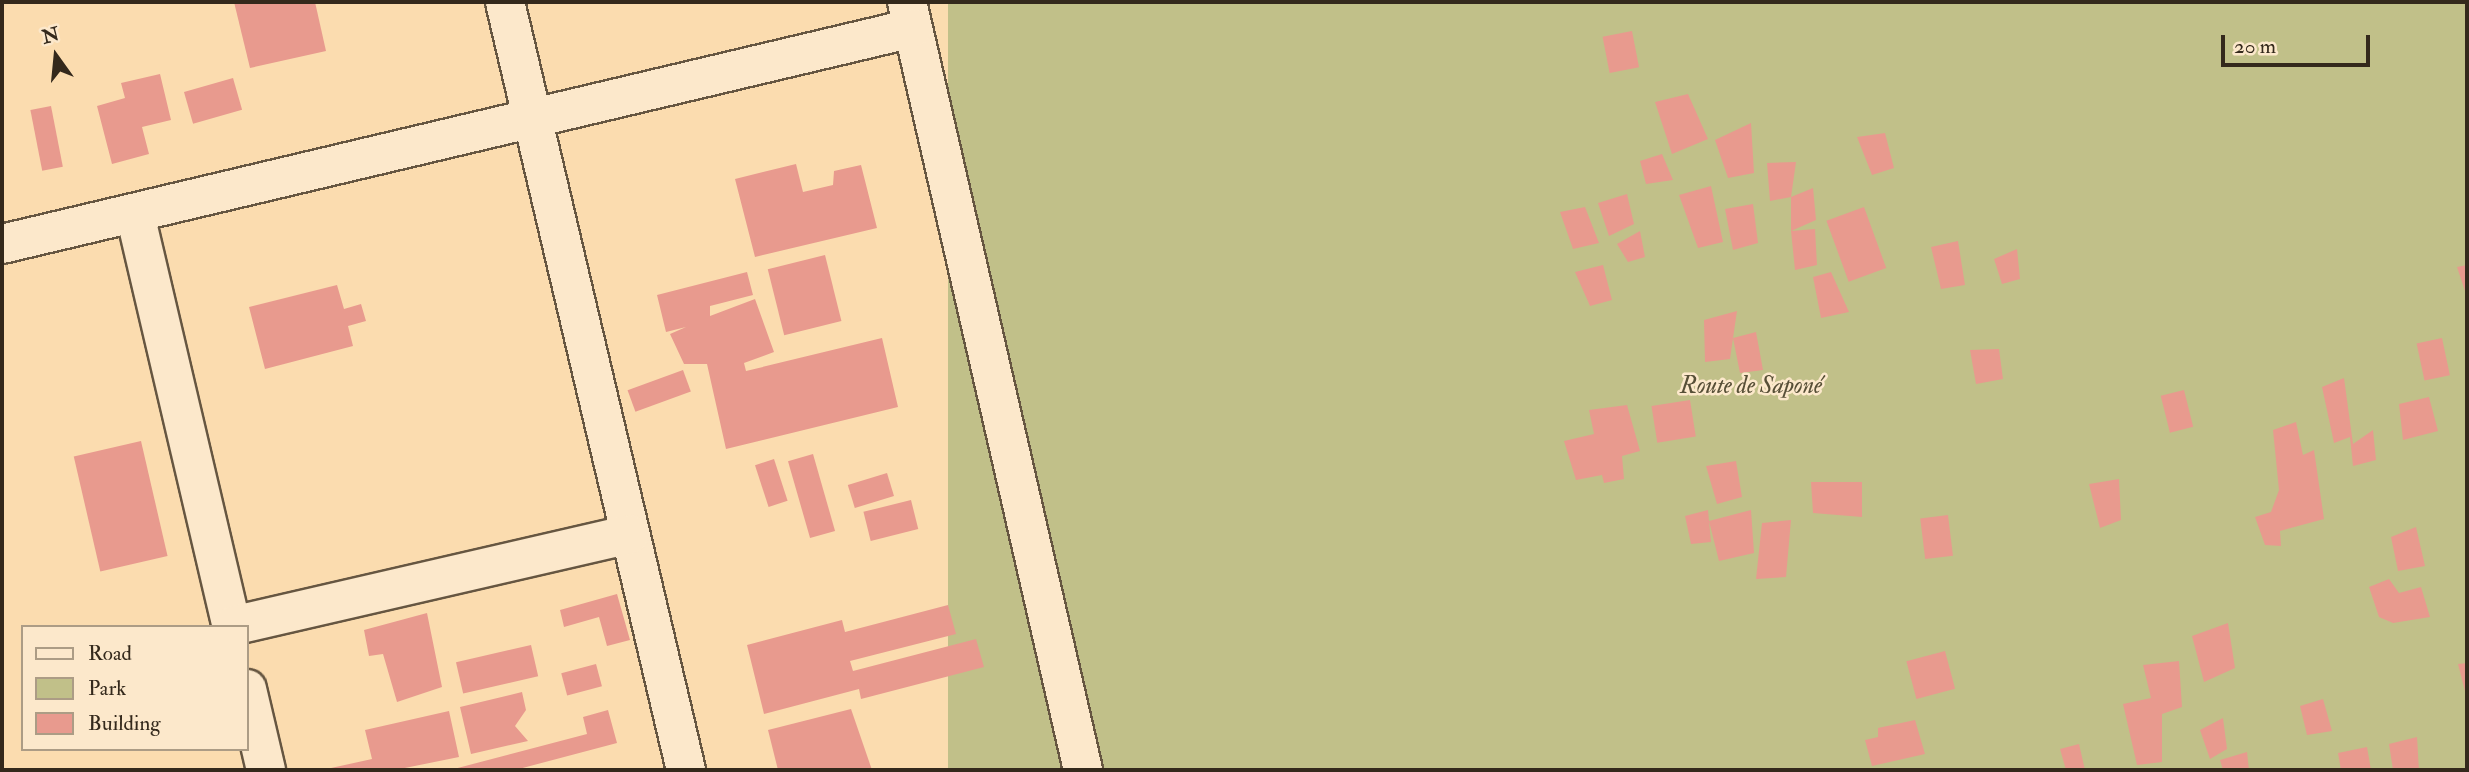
<!DOCTYPE html>
<meta charset="utf-8">
<style>
body{margin:0}
#map{position:relative;width:2469px;height:772px;overflow:hidden;background:#fbdcaf;font-family:"IM FELL Double Pica",serif}
div>[style]{position:absolute}
.green>*{inset:0;background:#c1c089;transform-origin:0 0}
.building>*{inset:0;background:#e89a8e;transform-origin:0 0}
.roads{filter:drop-shadow(2px 0 #665641) drop-shadow(-2px 0 #665641) drop-shadow(0 2px #665641) drop-shadow(0 -2px #665641)}
.minor>*{height:38px;margin:-19px;padding:0 19px;transform-origin:19px;border-radius:19px;background:#fce8cb}
span{translate:-50% -50%;white-space:nowrap;text-align:center;line-height:1.15;-webkit-text-stroke:5px #fce8cb;paint-order:stroke}
.park-label{font-size:24px;color:#574f37;font-style:italic}
.frame{position:absolute;inset:0;border:4px solid #34291c;pointer-events:none}
.legend{position:absolute;left:21px;top:625px;width:228px;height:126px;box-sizing:border-box;background:#fce8cb;border:2px solid #ac9c85;margin:0;padding:9px 12px;list-style:none;font-size:21px;color:#34291c}
.legend li{display:flex;align-items:center;gap:14px;height:35px}
.legend b{width:35px;border:2px solid #ac9c85}
.north{position:absolute;left:21px;top:21px;width:70px;height:70px;-webkit-text-stroke:5px #fce8cb;paint-order:stroke;rotate:345deg;font-size:19px;font-weight:700;line-height:28px;text-align:center;color:#34291c}
.north::after{content:'';display:block;margin:auto;width:24px;height:32px;background:#34291c;clip-path:polygon(50% 0,100% 100%,50% 72%,0 100%)}
.scale{position:absolute;left:2221px;top:35px;width:149px;height:32px;box-sizing:border-box;border:4px solid #34291c;border-top:0;padding-left:9px;font-size:21px;line-height:24px;white-space:nowrap;color:#34291c;-webkit-text-stroke:5px #fce8cb;paint-order:stroke}
</style>
<div id="map">
<div class="green">
<i style="left:948px;top:2px;width:1519px;height:787px"></i>
</div>
<div class="building">
<i style="clip-path:polygon(234px 2px,315px 2px,326px 51px,250px 68px)"></i>
<i style="left:1632px;top:31px;width:37px;height:30px;rotate:79deg"></i>
<i style="clip-path:polygon(160px 74px,171px 120px,142px 127px,149px 154px,112px 164px,97px 106px,125px 98px,121px 83px)"></i>
<i style="left:233px;top:78px;width:33px;height:51px;rotate:74deg"></i>
<i style="clip-path:polygon(1688px 94px,1708px 139px,1672px 154px,1655px 102px)"></i>
<i style="left:51px;top:106px;width:62px;height:21px;rotate:79deg"></i>
<i style="clip-path:polygon(1751px 123px,1754px 173px,1728px 178px,1715px 140px)"></i>
<i style="clip-path:polygon(1885px 133px,1894px 168px,1872px 175px,1857px 137px)"></i>
<i style="clip-path:polygon(1662px 154px,1673px 180px,1646px 184px,1640px 161px)"></i>
<i style="clip-path:polygon(1796px 162px,1791px 197px,1770px 201px,1767px 163px)"></i>
<i style="clip-path:polygon(796px 164px,803px 192px,833px 185px,834px 171px,861px 165px,877px 228px,755px 257px,735px 179px)"></i>
<i style="clip-path:polygon(1711px 186px,1723px 242px,1698px 248px,1679px 195px)"></i>
<i style="clip-path:polygon(1813px 188px,1816px 220px,1791px 231px,1791px 197px)"></i>
<i style="clip-path:polygon(1627px 194px,1634px 224px,1609px 236px,1598px 203px)"></i>
<i style="clip-path:polygon(1753px 204px,1758px 243px,1733px 250px,1725px 209px)"></i>
<i style="clip-path:polygon(1585px 207px,1599px 243px,1573px 249px,1560px 212px)"></i>
<i style="left:1864px;top:207px;width:65px;height:40px;rotate:70deg"></i>
<i style="clip-path:polygon(1815px 229px,1817px 265px,1795px 270px,1791px 231px)"></i>
<i style="clip-path:polygon(1640px 231px,1645px 257px,1628px 262px,1617px 244px)"></i>
<i style="clip-path:polygon(1958px 241px,1965px 285px,1941px 289px,1931px 247px)"></i>
<i style="clip-path:polygon(2017px 249px,2020px 279px,2002px 284px,1994px 259px)"></i>
<i style="left:825px;top:255px;width:68px;height:59px;rotate:76deg"></i>
<i style="clip-path:polygon(1603px 265px,1612px 300px,1590px 306px,1575px 272px)"></i>
<i style="clip-path:polygon(2467px 265px,2467px 297px,2457px 267px)"></i>
<i style="clip-path:polygon(747px 272px,753px 295px,710px 306px,710px 316px,755px 299px,774px 352px,744px 363px,746px 371px,882px 338px,898px 407px,726px 449px,707px 364px,684px 364px,670px 334px,686px 327px,666px 332px,657px 295px)"></i>
<i style="clip-path:polygon(1831px 272px,1849px 312px,1821px 318px,1813px 277px)"></i>
<i style="clip-path:polygon(337px 285px,344px 309px,361px 304px,366px 321px,348px 326px,353px 346px,265px 369px,249px 307px)"></i>
<i style="clip-path:polygon(1737px 311px,1733px 338px,1756px 332px,1763px 370px,1740px 373px,1733px 338px,1730px 359px,1705px 362px,1704px 320px)"></i>
<i style="left:2442px;top:338px;width:38px;height:26px;rotate:78deg"></i>
<i style="clip-path:polygon(1999px 349px,2003px 379px,1976px 384px,1970px 350px)"></i>
<i style="left:683px;top:370px;width:23px;height:59px;rotate:70deg"></i>
<i style="clip-path:polygon(2344px 378px,2353px 444px,2373px 430px,2376px 460px,2353px 466px,2350px 437px,2334px 443px,2322px 387px)"></i>
<i style="left:2184px;top:390px;width:38px;height:24px;rotate:76deg"></i>
<i style="clip-path:polygon(2429px 397px,2438px 431px,2403px 440px,2399px 404px)"></i>
<i style="left:1690px;top:400px;width:37px;height:39px;rotate:81deg"></i>
<i style="clip-path:polygon(1627px 405px,1640px 451px,1622px 456px,1624px 479px,1604px 483px,1602px 475px,1576px 480px,1564px 441px,1594px 434px,1589px 410px)"></i>
<i style="clip-path:polygon(2296px 422px,2303px 455px,2314px 450px,2324px 519px,2280px 531px,2281px 546px,2265px 545px,2255px 517px,2271px 512px,2279px 490px,2273px 430px)"></i>
<i style="left:141px;top:441px;width:118px;height:69px;rotate:77deg"></i>
<i style="left:813px;top:454px;width:80px;height:26px;rotate:74deg"></i>
<i style="left:774px;top:459px;width:44px;height:20px;rotate:72deg"></i>
<i style="clip-path:polygon(1736px 461px,1742px 497px,1717px 504px,1706px 466px)"></i>
<i style="left:887px;top:473px;width:24px;height:41px;rotate:73deg"></i>
<i style="clip-path:polygon(2119px 479px,2121px 520px,2100px 528px,2089px 484px)"></i>
<i style="clip-path:polygon(1811px 482px,1862px 482px,1862px 517px,1813px 513px)"></i>
<i style="left:911px;top:500px;width:30px;height:49px;rotate:76deg"></i>
<i style="clip-path:polygon(1708px 510px,1709px 521px,1751px 510px,1754px 553px,1719px 561px,1709px 521px,1711px 542px,1691px 544px,1685px 516px)"></i>
<i style="left:1948px;top:515px;width:41px;height:28px;rotate:83deg"></i>
<i style="clip-path:polygon(1791px 520px,1786px 577px,1756px 579px,1762px 523px)"></i>
<i style="clip-path:polygon(2416px 527px,2425px 566px,2398px 571px,2391px 537px)"></i>
<i style="clip-path:polygon(2389px 579px,2399px 593px,2421px 587px,2430px 617px,2393px 623px,2379px 617px,2369px 587px)"></i>
<i style="clip-path:polygon(617px 594px,630px 640px,607px 646px,599px 617px,564px 627px,560px 610px)"></i>
<i style="clip-path:polygon(948px 605px,956px 634px,850px 661px,853px 671px,976px 639px,984px 667px,861px 699px,859px 689px,764px 714px,747px 645px,842px 620px,845px 632px)"></i>
<i style="clip-path:polygon(427px 613px,442px 687px,397px 702px,383px 654px,369px 656px,364px 630px)"></i>
<i style="clip-path:polygon(2228px 623px,2235px 668px,2204px 682px,2192px 636px)"></i>
<i style="left:531px;top:645px;width:32px;height:77px;rotate:77deg"></i>
<i style="left:1945px;top:651px;width:39px;height:40px;rotate:75deg"></i>
<i style="clip-path:polygon(2179px 661px,2182px 707px,2162px 714px,2162px 762px,2137px 765px,2123px 704px,2151px 698px,2143px 665px)"></i>
<i style="clip-path:polygon(2467px 663px,2467px 695px,2466px 695px,2458px 664px)"></i>
<i style="left:596px;top:664px;width:23px;height:36px;rotate:75deg"></i>
<i style="clip-path:polygon(522px 692px,526px 710px,515px 726px,528px 741px,471px 754px,460px 707px)"></i>
<i style="clip-path:polygon(2323px 699px,2332px 731px,2307px 735px,2300px 706px)"></i>
<i style="clip-path:polygon(851px 709px,872px 770px,778px 770px,768px 730px)"></i>
<i style="clip-path:polygon(608px 710px,617px 743px,515px 770px,450px 770px,587px 734px,583px 717px)"></i>
<i style="clip-path:polygon(449px 711px,459px 757px,395px 770px,322px 770px,372px 759px,365px 730px)"></i>
<i style="clip-path:polygon(2223px 718px,2227px 749px,2210px 759px,2200px 730px)"></i>
<i style="clip-path:polygon(1915px 720px,1925px 754px,1872px 766px,1865px 740px,1878px 737px,1878px 728px)"></i>
<i style="clip-path:polygon(2417px 737px,2419px 770px,2393px 770px,2389px 744px)"></i>
<i style="clip-path:polygon(2079px 744px,2085px 770px,2066px 770px,2060px 749px)"></i>
<i style="clip-path:polygon(2367px 747px,2371px 770px,2341px 770px,2338px 753px)"></i>
<i style="clip-path:polygon(2247px 752px,2249px 770px,2223px 770px,2220px 760px)"></i>
</div>
<div class="roads">
<div class="minor">
<i style="left:505px;top:2px;width:789px;rotate:76.74deg"></i>
<i style="left:907px;top:2px;width:788px;rotate:77.09deg"></i>
<i style="left:135px;top:214px;width:424px;rotate:76.8deg"></i>
<i style="left:2px;top:244px;width:936px;rotate:-13.34deg"></i>
<i style="left:232px;top:626px;width:408px;rotate:-13deg"></i>
<i style="left:247px;top:689px;width:83px;rotate:76.8deg"></i>
</div>
</div>
<div class="park-label">
<span style="left:1751px;top:386px">Route de Saponé</span>
</div>
<div class="frame"></div>
<ul class="legend">
<li><b style="height:9px;background:#fce8cb"></b>Road</li>
<li><b style="height:19px;background:#c1c089"></b>Park</li>
<li><b style="height:19px;background:#e89a8e"></b>Building</li>
</ul>
<div class="north">N</div>
<div class="scale">20 m</div>
</div>
